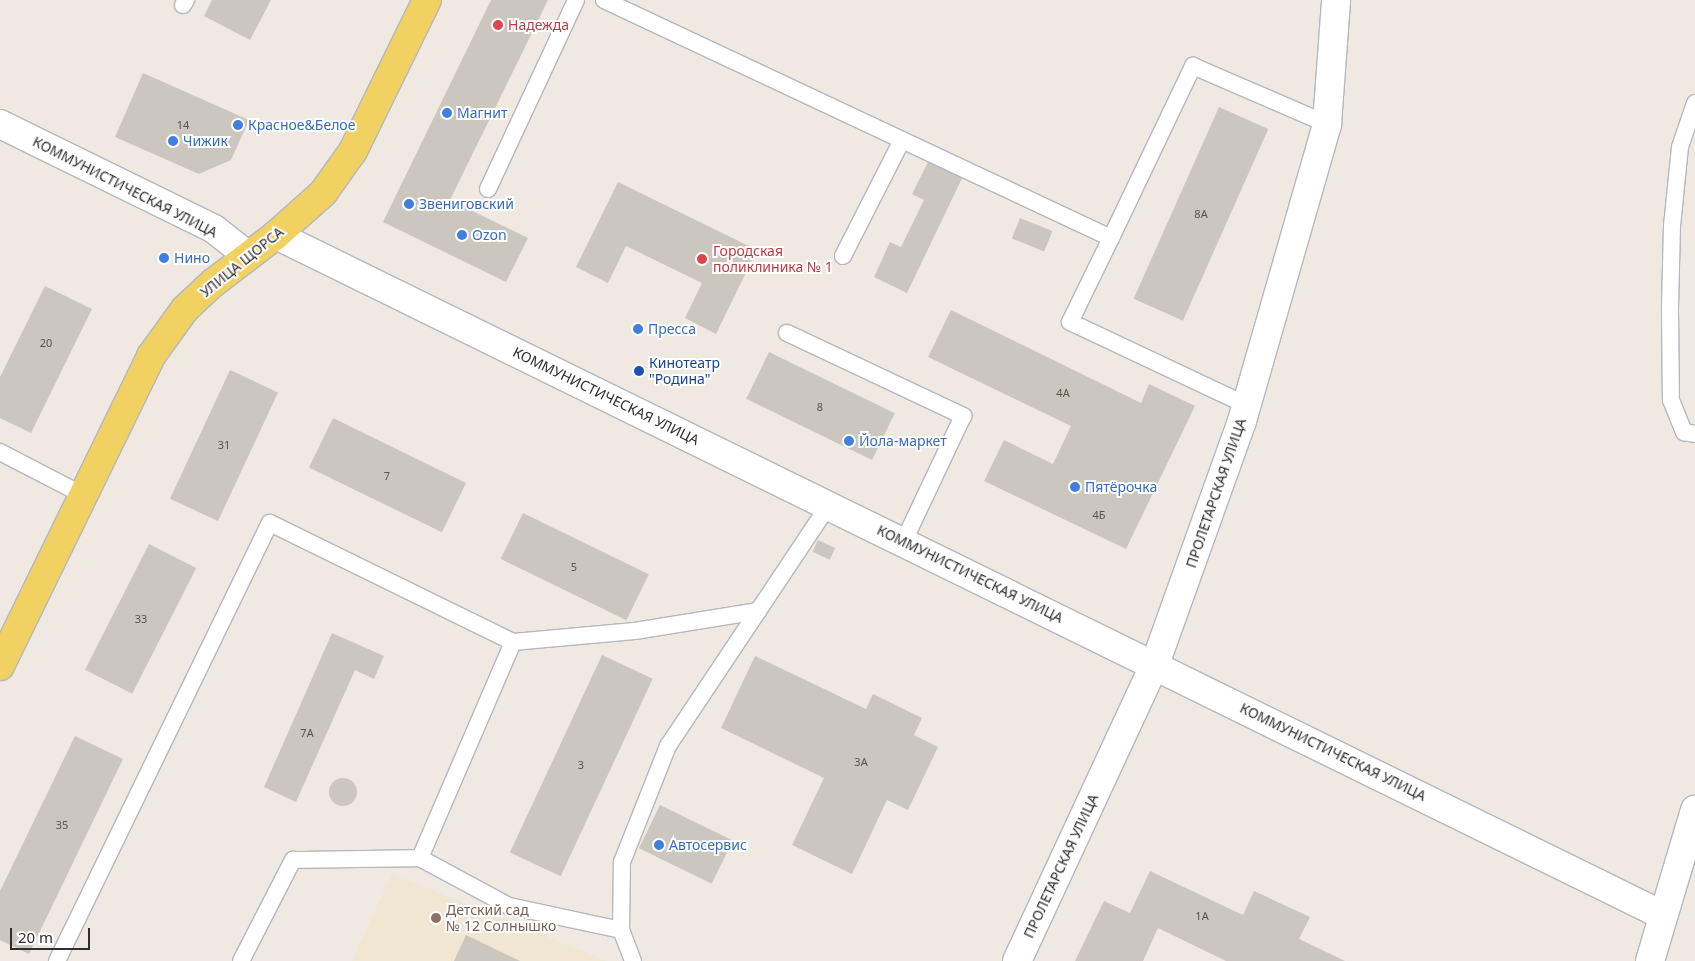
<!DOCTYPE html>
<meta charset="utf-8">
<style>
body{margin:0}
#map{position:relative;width:1695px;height:961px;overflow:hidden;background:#efe9e1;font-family:"Noto Sans",sans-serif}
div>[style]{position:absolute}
.education>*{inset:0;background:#f0e6d1}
.building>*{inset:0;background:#cbc7bf;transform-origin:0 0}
.round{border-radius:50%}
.roads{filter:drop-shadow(1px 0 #b4b7c1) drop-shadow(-1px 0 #b4b7c1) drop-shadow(0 1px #b4b7c1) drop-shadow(0 -1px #b4b7c1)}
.service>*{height:16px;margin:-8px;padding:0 8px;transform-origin:8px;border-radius:8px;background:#fff}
.minor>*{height:28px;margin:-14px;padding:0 14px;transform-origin:14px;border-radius:14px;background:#fff}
.primary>*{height:28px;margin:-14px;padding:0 14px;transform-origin:14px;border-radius:14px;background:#f2d163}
.dots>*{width:14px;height:14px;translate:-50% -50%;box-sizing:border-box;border:2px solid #fff;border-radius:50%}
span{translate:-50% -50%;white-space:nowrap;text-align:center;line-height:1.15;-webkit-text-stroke:4px #fff;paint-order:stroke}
.number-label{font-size:11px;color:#555452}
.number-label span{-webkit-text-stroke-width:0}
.health-label{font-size:14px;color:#be3a42}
.left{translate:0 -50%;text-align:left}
.shop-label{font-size:14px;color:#366cbe}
.street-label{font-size:14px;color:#2e2e2e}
.transit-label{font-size:14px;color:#164399}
.education-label{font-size:14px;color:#785e54}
.scale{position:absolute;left:10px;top:928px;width:80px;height:22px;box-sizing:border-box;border:2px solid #2e2e2e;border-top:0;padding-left:6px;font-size:15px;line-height:18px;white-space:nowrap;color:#2e2e2e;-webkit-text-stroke:4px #fff;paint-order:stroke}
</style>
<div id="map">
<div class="education">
<i style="clip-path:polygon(392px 874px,607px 961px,352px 961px)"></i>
</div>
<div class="building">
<i style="clip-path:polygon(212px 0,271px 0,250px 40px,204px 16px)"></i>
<i style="clip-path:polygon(491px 0,548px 0,450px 200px,528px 238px,506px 282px,383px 222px)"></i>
<i style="clip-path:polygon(143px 73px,249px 120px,231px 160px,199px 174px,115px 137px)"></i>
<i style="left:1219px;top:107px;width:54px;height:210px;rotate:24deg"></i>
<i style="clip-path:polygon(931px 156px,965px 172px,907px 293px,874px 277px,890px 242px,901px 247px,924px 200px,912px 194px)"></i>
<i style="clip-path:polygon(618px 182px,757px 250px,716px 334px,685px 318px,702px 283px,626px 246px,608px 283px,576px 267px)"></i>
<i style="left:1020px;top:218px;width:35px;height:22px;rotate:22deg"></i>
<i style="clip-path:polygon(45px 286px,92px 309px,31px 433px,0 418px,0 377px)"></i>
<i style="clip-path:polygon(951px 310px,1141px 403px,1149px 384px,1195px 406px,1126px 549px,984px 481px,1004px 440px,1053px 464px,1071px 426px,928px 357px)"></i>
<i style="left:769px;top:352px;width:140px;height:52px;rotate:26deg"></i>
<i style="left:230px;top:370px;width:53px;height:142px;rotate:25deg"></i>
<i style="left:333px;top:418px;width:148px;height:55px;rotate:26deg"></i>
<i style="left:523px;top:513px;width:140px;height:51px;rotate:26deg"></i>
<i style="left:818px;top:540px;width:19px;height:13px;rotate:25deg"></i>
<i style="left:149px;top:544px;width:53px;height:141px;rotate:27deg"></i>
<i style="clip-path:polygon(332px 633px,384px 656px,374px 679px,355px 670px,296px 802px,264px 787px)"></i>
<i style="left:602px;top:655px;width:56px;height:218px;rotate:25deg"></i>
<i style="clip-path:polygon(755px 656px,866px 709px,873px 694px,922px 718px,914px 735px,938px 747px,908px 810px,887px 800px,852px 874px,792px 845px,824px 778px,721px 728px)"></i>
<i style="clip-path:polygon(75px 736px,123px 759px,29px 954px,0 940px,0 891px)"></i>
<i class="round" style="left:329px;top:778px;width:28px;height:28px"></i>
<i style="left:660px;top:805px;width:81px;height:48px;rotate:26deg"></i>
<i style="clip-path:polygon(1150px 871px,1243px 915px,1254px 891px,1310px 917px,1299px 939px,1345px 961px,1226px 961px,1158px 928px,1143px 961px,1075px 961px,1104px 901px,1130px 913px)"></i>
<i style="clip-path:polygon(466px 935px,520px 961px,454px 961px)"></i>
</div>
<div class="roads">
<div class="service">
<i style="left:604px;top:0;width:560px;rotate:25.15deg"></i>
<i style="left:1111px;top:238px;width:191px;rotate:-64.5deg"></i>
<i style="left:1193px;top:66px;width:146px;rotate:23.4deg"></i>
<i style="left:183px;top:5px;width:6px;rotate:-59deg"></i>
<i style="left:1695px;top:103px;width:46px;rotate:108.8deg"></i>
<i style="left:1680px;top:147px;width:79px;rotate:95.8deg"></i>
<i style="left:1672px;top:226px;width:84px;rotate:91.4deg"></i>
<i style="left:1670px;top:310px;width:90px;rotate:89.4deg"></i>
<i style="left:1671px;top:400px;width:35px;rotate:68deg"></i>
<i style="left:1684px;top:432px;width:11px;rotate:10deg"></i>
<i style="left:488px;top:189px;width:208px;rotate:-65deg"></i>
<i style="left:1111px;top:238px;width:93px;rotate:116deg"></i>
<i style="left:1070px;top:322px;width:195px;rotate:25.2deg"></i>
<i style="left:843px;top:256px;width:130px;rotate:-63deg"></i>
<i style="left:787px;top:333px;width:195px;rotate:25.2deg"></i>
<i style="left:963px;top:416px;width:138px;rotate:115.3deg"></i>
<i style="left:0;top:452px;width:93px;rotate:27.4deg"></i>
<i style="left:621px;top:930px;width:115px;rotate:-167.9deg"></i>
<i style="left:509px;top:906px;width:101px;rotate:-151.7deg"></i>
<i style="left:420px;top:858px;width:235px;rotate:-66.7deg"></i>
<i style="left:513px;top:642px;width:122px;rotate:-5.2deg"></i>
<i style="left:635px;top:631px;width:125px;rotate:-9.2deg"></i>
<i style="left:57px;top:961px;width:487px;rotate:-64.1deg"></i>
<i style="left:270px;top:523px;width:271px;rotate:26.1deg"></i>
<i style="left:241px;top:961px;width:114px;rotate:-62.8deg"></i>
<i style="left:293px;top:860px;width:127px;rotate:-0.9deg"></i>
<i style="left:633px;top:961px;width:33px;rotate:-111deg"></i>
<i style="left:621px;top:930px;width:68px;rotate:-89.2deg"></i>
<i style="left:622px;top:862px;width:125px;rotate:-68.4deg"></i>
<i style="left:668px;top:746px;width:290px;rotate:-56.3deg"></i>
</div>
<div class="minor">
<i style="left:0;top:124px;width:238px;rotate:26.1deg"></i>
<i style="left:214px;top:229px;width:42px;rotate:38.2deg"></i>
<i style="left:276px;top:235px;width:1544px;rotate:26.13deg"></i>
<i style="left:1017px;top:961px;width:327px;rotate:-65.1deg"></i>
<i style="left:1155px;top:664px;width:258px;rotate:-70.3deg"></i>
<i style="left:1242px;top:421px;width:309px;rotate:-74deg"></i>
<i style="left:1327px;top:124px;width:124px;rotate:-85.8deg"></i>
<i style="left:1650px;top:961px;width:158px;rotate:-73.4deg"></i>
</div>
<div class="primary">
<i style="left:0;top:666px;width:345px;rotate:-64deg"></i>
<i style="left:151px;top:356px;width:58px;rotate:-54.1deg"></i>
<i style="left:185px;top:309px;width:38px;rotate:-43deg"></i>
<i style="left:213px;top:283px;width:79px;rotate:-37.3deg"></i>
<i style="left:276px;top:235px;width:63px;rotate:-41.8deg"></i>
<i style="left:323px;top:193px;width:52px;rotate:-54.5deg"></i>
<i style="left:353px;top:151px;width:168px;rotate:-63.9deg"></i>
</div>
</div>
<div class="dots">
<i style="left:498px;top:25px;background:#e0444e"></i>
<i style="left:447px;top:113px;background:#3f7fe0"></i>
<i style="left:238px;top:125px;background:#3f7fe0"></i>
<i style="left:173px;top:141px;background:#3f7fe0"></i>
<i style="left:409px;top:204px;background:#3f7fe0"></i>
<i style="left:462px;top:235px;background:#3f7fe0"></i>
<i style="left:164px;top:258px;background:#3f7fe0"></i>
<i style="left:702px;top:259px;background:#e0444e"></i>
<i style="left:638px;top:329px;background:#3f7fe0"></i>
<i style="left:639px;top:371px;background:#1a4fb4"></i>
<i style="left:849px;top:441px;background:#3f7fe0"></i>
<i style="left:1075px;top:487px;background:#3f7fe0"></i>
<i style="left:659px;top:845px;background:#3f7fe0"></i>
<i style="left:436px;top:918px;background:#8d6e63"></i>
</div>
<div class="number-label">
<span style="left:183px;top:125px">14</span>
<span style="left:1201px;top:214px">8А</span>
<span style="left:46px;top:343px">20</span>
<span style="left:1063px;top:393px">4А</span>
<span style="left:820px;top:407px">8</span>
<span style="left:224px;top:445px">31</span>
<span style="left:387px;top:476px">7</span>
<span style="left:1099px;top:515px">4Б</span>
<span style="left:574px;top:567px">5</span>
<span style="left:141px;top:619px">33</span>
<span style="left:307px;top:733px">7А</span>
<span style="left:861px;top:762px">3А</span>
<span style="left:581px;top:765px">3</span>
<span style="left:62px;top:825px">35</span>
<span style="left:1202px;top:916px">1А</span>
</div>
<div class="health-label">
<span class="left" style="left:508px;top:25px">Надежда</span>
<span class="left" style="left:713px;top:259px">Городская<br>поликлиника № 1</span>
</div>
<div class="shop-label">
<span class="left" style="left:457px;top:113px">Магнит</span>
<span class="left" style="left:248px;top:125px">Красное&amp;Белое</span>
<span class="left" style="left:183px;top:141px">Чижик</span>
<span class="left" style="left:419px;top:204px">Звениговский</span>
<span class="left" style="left:472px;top:235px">Ozon</span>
<span class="left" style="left:174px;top:258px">Нино</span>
<span class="left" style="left:648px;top:329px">Пресса</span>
<span class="left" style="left:859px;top:441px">Йола-маркет</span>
<span class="left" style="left:1085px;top:487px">Пятёрочка</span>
<span class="left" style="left:669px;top:845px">Автосервис</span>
</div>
<div class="street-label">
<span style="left:125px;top:187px;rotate:27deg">КОММУНИСТИЧЕСКАЯ УЛИЦА</span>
<span style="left:242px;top:262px;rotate:-39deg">УЛИЦА ЩОРСА</span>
<span style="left:606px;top:396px;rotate:26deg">КОММУНИСТИЧЕСКАЯ УЛИЦА</span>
<span style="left:1216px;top:493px;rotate:-71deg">ПРОЛЕТАРСКАЯ УЛИЦА</span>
<span style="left:970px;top:574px;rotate:26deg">КОММУНИСТИЧЕСКАЯ УЛИЦА</span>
<span style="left:1333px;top:752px;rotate:26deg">КОММУНИСТИЧЕСКАЯ УЛИЦА</span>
<span style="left:1061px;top:866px;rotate:-65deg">ПРОЛЕТАРСКАЯ УЛИЦА</span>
</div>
<div class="transit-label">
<span class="left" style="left:649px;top:371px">Кинотеатр<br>"Родина"</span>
</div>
<div class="education-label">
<span class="left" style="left:446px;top:918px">Детский сад<br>№ 12 Солнышко</span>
</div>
<div class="scale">20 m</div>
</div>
